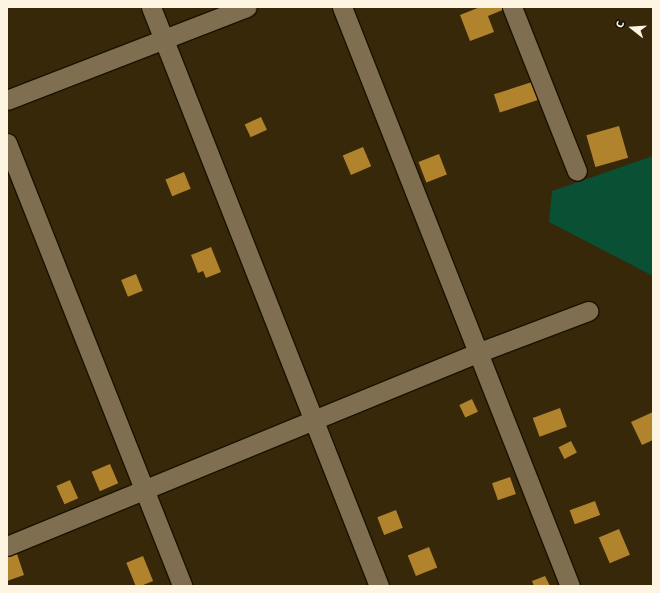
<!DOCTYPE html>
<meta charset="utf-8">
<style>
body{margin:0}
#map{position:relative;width:660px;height:593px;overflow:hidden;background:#362809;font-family:"Source Sans 3",sans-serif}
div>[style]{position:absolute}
.green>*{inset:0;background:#095034}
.building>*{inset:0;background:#b1832d;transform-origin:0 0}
.roads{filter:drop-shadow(1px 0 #1b1100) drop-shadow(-1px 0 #1b1100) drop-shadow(0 1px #1b1100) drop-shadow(0 -1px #1b1100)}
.minor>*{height:19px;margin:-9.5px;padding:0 9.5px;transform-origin:9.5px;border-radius:9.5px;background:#7f6f50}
span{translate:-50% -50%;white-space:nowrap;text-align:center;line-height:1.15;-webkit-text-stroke:4px #181206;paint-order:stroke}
.frame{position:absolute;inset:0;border:8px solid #fdf4e2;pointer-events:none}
.north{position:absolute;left:612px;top:8px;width:40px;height:40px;-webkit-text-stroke:3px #181206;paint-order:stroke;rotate:287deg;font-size:11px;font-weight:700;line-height:16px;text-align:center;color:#fdf4e2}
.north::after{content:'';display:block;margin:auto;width:14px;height:18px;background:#fdf4e2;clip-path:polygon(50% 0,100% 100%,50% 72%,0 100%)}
</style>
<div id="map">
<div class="green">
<i style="clip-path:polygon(653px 156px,653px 276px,549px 222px,552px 191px)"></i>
</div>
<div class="building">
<i style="clip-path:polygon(480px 7px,504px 7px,505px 9px,488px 16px,494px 32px,470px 41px,460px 15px)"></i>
<i style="left:532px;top:82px;width:19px;height:40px;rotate:72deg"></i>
<i style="left:261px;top:117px;width:14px;height:18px;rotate:65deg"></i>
<i style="left:619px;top:126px;width:33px;height:34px;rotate:74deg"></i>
<i style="left:363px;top:147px;width:21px;height:22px;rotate:67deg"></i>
<i style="left:439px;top:154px;width:22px;height:22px;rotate:69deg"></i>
<i style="left:184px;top:172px;width:18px;height:20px;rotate:68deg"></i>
<i style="clip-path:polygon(211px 247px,221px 272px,206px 278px,203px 271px,198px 273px,191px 255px)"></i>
<i style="left:136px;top:274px;width:18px;height:16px;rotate:68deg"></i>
<i style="left:472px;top:399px;width:14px;height:14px;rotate:65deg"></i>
<i style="left:560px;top:408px;width:20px;height:29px;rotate:70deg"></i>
<i style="clip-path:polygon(653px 412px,653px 440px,642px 445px,631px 422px)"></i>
<i style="left:571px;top:441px;width:13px;height:14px;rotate:63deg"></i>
<i style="left:110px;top:464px;width:21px;height:20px;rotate:67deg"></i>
<i style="left:510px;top:477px;width:18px;height:19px;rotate:71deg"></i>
<i style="left:70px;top:480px;width:20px;height:15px;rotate:66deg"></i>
<i style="left:595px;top:501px;width:15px;height:27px;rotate:70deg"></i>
<i style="left:396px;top:510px;width:19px;height:20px;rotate:69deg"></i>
<i style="left:619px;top:529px;width:28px;height:22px;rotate:67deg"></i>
<i style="left:429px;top:547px;width:22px;height:23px;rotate:68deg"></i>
<i style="clip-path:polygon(16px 551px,24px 575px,7px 581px,7px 555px)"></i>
<i style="left:143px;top:556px;width:27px;height:18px;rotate:68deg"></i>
<i style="clip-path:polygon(545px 576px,550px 586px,534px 586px,532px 581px)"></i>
</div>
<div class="roads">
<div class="minor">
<i style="left:151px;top:7px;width:622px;rotate:68.51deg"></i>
<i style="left:342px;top:7px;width:622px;rotate:68.51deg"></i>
<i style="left:512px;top:7px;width:176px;rotate:68.4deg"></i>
<i style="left:7px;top:100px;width:257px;rotate:-21.2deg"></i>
<i style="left:7px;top:143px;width:476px;rotate:68.4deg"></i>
<i style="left:7px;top:546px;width:508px;rotate:-22.32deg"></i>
<i style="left:477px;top:353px;width:119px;rotate:-20.7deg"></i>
</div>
</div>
<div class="frame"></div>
<div class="north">С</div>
</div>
